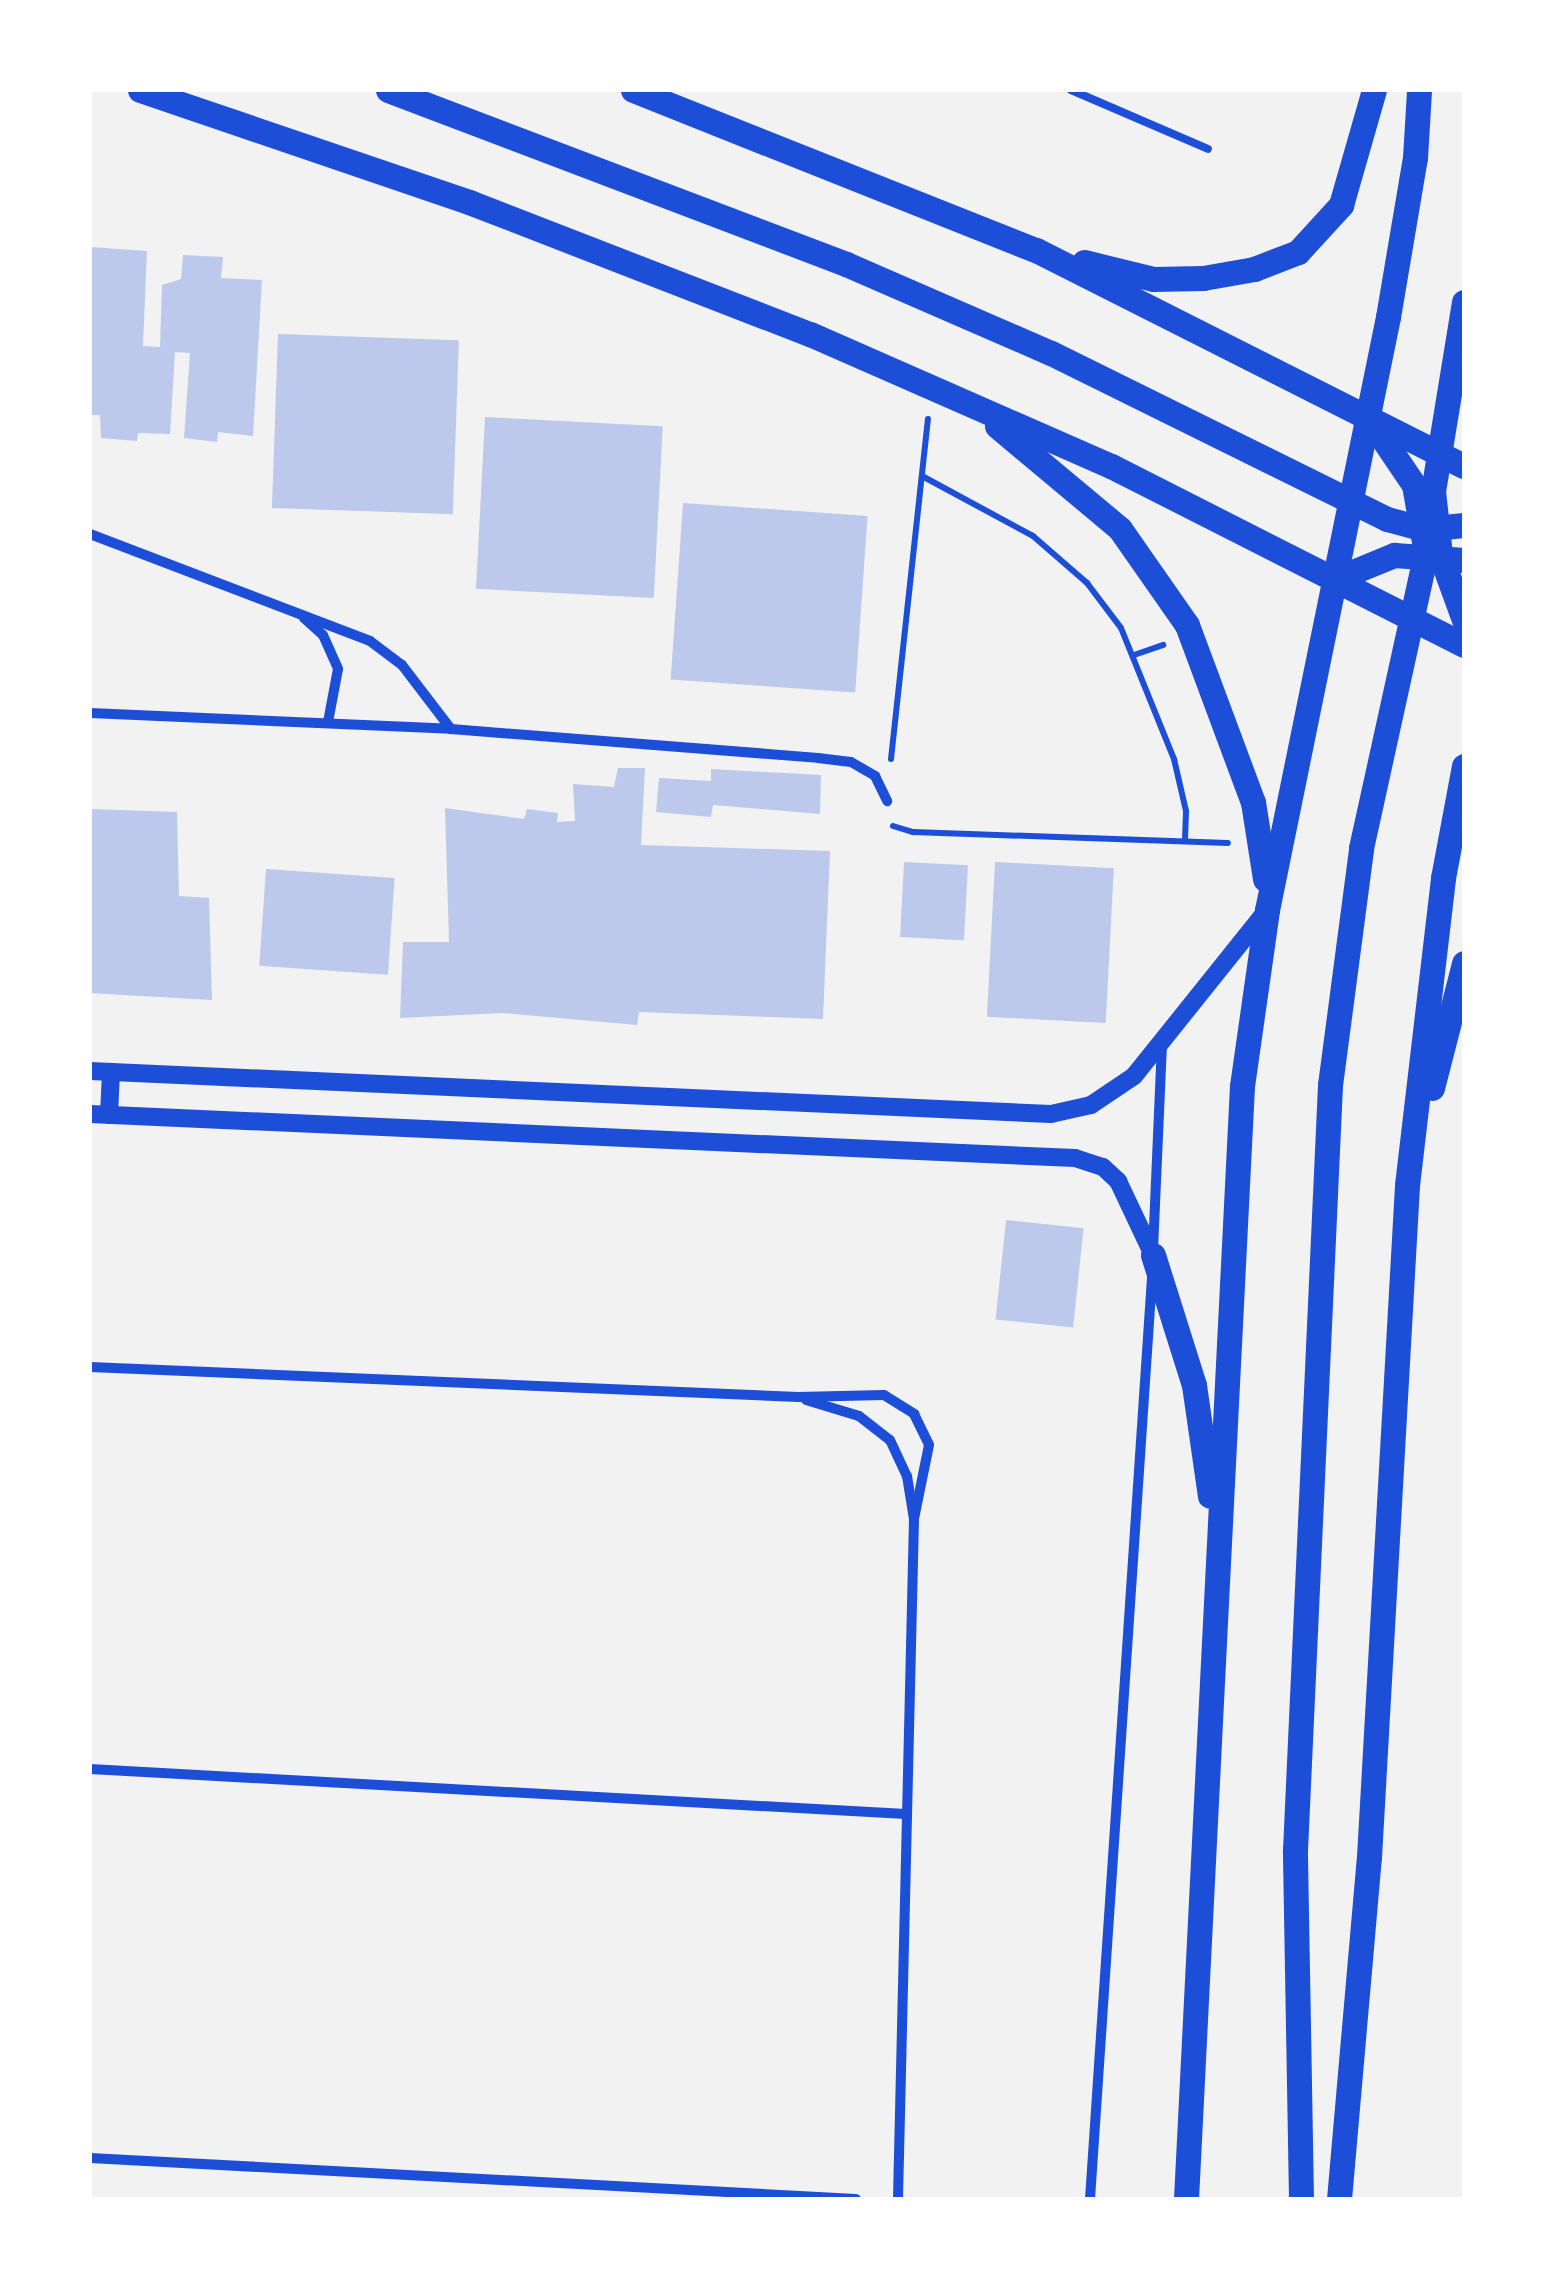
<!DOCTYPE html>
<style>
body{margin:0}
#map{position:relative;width:1554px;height:2289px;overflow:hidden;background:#f2f2f2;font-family:"Asap Condensed",sans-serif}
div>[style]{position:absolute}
.building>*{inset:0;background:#bdc9ec;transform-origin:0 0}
.path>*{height:6px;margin:-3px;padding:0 3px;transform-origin:3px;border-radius:3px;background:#1d4ed8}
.service>*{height:8px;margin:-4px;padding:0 4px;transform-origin:4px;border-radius:4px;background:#1d4ed8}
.minor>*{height:10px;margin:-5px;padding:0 5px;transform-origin:5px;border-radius:5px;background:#1d4ed8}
.tertiary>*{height:18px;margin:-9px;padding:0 9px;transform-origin:9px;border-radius:9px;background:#1d4ed8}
.primary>*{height:25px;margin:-12.5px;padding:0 12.5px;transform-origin:12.5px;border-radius:12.5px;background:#1d4ed8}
span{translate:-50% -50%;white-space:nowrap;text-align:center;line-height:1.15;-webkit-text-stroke:8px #fff;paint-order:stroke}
.frame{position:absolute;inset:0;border:92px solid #fff;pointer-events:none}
</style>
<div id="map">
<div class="building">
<i style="clip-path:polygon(90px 247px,147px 251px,143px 346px,160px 347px,162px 285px,181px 279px,183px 255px,223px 257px,221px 278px,262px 280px,253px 436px,218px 432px,217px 442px,184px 438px,190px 353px,175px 352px,170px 434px,138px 433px,137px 441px,101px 438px,100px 415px,90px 415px)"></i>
<i style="left:278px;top:334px;width:181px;height:174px;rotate:2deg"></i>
<i style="left:485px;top:417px;width:178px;height:172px;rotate:3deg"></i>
<i style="left:683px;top:503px;width:185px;height:177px;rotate:4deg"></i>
<i style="clip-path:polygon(618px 768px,645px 768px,641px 845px,830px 851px,823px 1019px,639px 1012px,637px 1025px,503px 1013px,400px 1018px,403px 942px,449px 942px,445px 808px,524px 819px,527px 809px,558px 813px,557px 822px,575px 821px,573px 784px,614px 787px)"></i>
<i style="clip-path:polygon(711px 769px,821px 775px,820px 814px,713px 805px,711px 817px,656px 812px,659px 778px,711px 781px)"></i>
<i style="clip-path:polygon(90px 809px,177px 812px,179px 896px,209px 898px,212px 1000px,90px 993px)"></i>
<i style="left:904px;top:862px;width:64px;height:75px;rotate:3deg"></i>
<i style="left:995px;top:862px;width:119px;height:155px;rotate:3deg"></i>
<i style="left:266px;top:869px;width:129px;height:97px;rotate:4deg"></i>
<i style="left:1006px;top:1220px;width:78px;height:100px;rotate:6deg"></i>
</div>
<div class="path">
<i style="left:922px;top:476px;width:126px;rotate:28.4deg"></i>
<i style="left:1033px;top:536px;width:72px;rotate:41deg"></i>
<i style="left:1087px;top:583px;width:56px;rotate:52.9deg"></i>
<i style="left:1121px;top:628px;width:141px;rotate:68deg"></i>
<i style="left:1174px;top:759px;width:53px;rotate:77deg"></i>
<i style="left:1186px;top:811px;width:30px;rotate:92deg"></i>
<i style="left:1134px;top:655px;width:31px;rotate:-19deg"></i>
<i style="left:891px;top:759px;width:342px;rotate:-83.8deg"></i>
<i style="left:893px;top:826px;width:21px;rotate:17deg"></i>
<i style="left:913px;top:832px;width:315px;rotate:2deg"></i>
</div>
<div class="service">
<i style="left:1071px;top:90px;width:149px;rotate:23.3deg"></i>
</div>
<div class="minor">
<i style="left:90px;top:534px;width:300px;rotate:20.9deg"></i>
<i style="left:370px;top:641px;width:40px;rotate:37deg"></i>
<i style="left:402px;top:665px;width:81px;rotate:52.6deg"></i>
<i style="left:304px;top:618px;width:25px;rotate:42deg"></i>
<i style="left:323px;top:635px;width:37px;rotate:66deg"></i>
<i style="left:338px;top:669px;width:54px;rotate:100.7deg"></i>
<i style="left:90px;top:713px;width:361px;rotate:2.5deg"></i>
<i style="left:451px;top:729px;width:368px;rotate:4.5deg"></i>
<i style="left:818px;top:758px;width:33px;rotate:7deg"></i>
<i style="left:851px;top:762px;width:28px;rotate:30deg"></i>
<i style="left:875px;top:776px;width:28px;rotate:64deg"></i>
<i style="left:1153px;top:1250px;width:204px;rotate:-87.5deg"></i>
<i style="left:90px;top:1367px;width:709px;rotate:2.43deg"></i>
<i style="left:798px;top:1397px;width:86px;rotate:-1.3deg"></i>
<i style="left:884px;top:1395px;width:36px;rotate:32deg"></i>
<i style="left:914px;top:1414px;width:34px;rotate:64deg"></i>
<i style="left:929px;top:1445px;width:76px;rotate:101.5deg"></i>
<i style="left:806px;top:1400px;width:55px;rotate:16.8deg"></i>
<i style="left:859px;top:1416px;width:39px;rotate:38deg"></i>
<i style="left:890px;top:1440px;width:40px;rotate:65deg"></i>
<i style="left:907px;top:1476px;width:44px;rotate:80.8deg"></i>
<i style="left:914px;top:1519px;width:680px;rotate:91.35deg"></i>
<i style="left:90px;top:1769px;width:817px;rotate:3.16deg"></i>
<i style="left:90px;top:2158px;width:767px;rotate:3.06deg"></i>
<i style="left:1090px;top:2199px;width:924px;rotate:-86.15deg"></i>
</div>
<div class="tertiary">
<i style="left:90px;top:1071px;width:962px;rotate:2.56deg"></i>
<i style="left:1051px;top:1114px;width:41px;rotate:-12.7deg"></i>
<i style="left:1091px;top:1105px;width:52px;rotate:-34deg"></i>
<i style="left:1134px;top:1076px;width:208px;rotate:-51.3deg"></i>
<i style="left:90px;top:1114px;width:986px;rotate:2.56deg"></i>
<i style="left:1075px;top:1158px;width:29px;rotate:18deg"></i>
<i style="left:1103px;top:1167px;width:21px;rotate:43deg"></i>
<i style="left:1118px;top:1181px;width:82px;rotate:64.7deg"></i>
<i style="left:109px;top:1115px;width:43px;rotate:-87.3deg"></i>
</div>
<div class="primary">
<i style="left:140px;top:90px;width:348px;rotate:18.8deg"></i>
<i style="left:469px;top:202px;width:366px;rotate:21.2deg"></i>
<i style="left:810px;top:334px;width:329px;rotate:23.7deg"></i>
<i style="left:1111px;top:466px;width:396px;rotate:26.9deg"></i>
<i style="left:388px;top:90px;width:490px;rotate:20.8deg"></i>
<i style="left:846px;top:264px;width:223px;rotate:23.5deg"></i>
<i style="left:1051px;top:353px;width:375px;rotate:26.3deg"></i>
<i style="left:1387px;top:519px;width:38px;rotate:15deg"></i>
<i style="left:1424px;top:529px;width:40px;rotate:-5.7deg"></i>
<i style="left:633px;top:90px;width:434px;rotate:21.7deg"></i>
<i style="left:1036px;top:250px;width:479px;rotate:26.8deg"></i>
<i style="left:1084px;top:262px;width:71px;rotate:13.8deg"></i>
<i style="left:1153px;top:279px;width:50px;rotate:-1.1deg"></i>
<i style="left:1203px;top:278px;width:52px;rotate:-10deg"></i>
<i style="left:1254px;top:269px;width:47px;rotate:-21.1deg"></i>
<i style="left:1298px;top:252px;width:64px;rotate:-47.5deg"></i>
<i style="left:1341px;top:205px;width:120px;rotate:-74deg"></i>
<i style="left:1464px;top:302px;width:192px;rotate:99.3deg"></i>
<i style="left:1433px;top:491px;width:63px;rotate:83.7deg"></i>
<i style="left:1440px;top:554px;width:70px;rotate:70deg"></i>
<i style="left:997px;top:426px;width:160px;rotate:39.9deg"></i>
<i style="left:1120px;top:529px;width:117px;rotate:55.1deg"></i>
<i style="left:1187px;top:625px;width:189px;rotate:69.6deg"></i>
<i style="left:1253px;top:802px;width:78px;rotate:81.1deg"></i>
<i style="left:1338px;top:578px;width:61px;rotate:-22.3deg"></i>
<i style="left:1394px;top:555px;width:70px;rotate:4.1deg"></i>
<i style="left:1432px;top:1088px;width:129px;rotate:-75.6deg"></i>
<i style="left:1153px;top:1255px;width:136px;rotate:72.5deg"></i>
<i style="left:1194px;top:1385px;width:112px;rotate:81.8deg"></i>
<i style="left:1186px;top:2199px;width:1114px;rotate:-87.12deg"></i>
<i style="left:1242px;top:1086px;width:178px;rotate:-81.9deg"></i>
<i style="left:1267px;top:910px;width:605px;rotate:-78.47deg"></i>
<i style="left:1388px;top:317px;width:161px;rotate:-80.4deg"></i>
<i style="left:1415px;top:158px;width:68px;rotate:-86.6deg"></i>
<i style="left:1301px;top:2199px;width:349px;rotate:-91deg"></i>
<i style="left:1295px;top:1850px;width:766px;rotate:-87.38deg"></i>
<i style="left:1330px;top:1085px;width:239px;rotate:-82.5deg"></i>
<i style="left:1361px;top:848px;width:302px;rotate:-77.6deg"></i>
<i style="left:1426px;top:553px;width:69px;rotate:-100deg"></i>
<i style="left:1414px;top:485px;width:82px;rotate:-124.1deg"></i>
<i style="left:1339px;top:2199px;width:343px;rotate:-85deg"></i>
<i style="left:1369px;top:1857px;width:673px;rotate:-86.76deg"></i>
<i style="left:1407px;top:1185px;width:309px;rotate:-83.3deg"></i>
<i style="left:1443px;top:878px;width:114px;rotate:-79.4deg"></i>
</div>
<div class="frame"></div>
</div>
